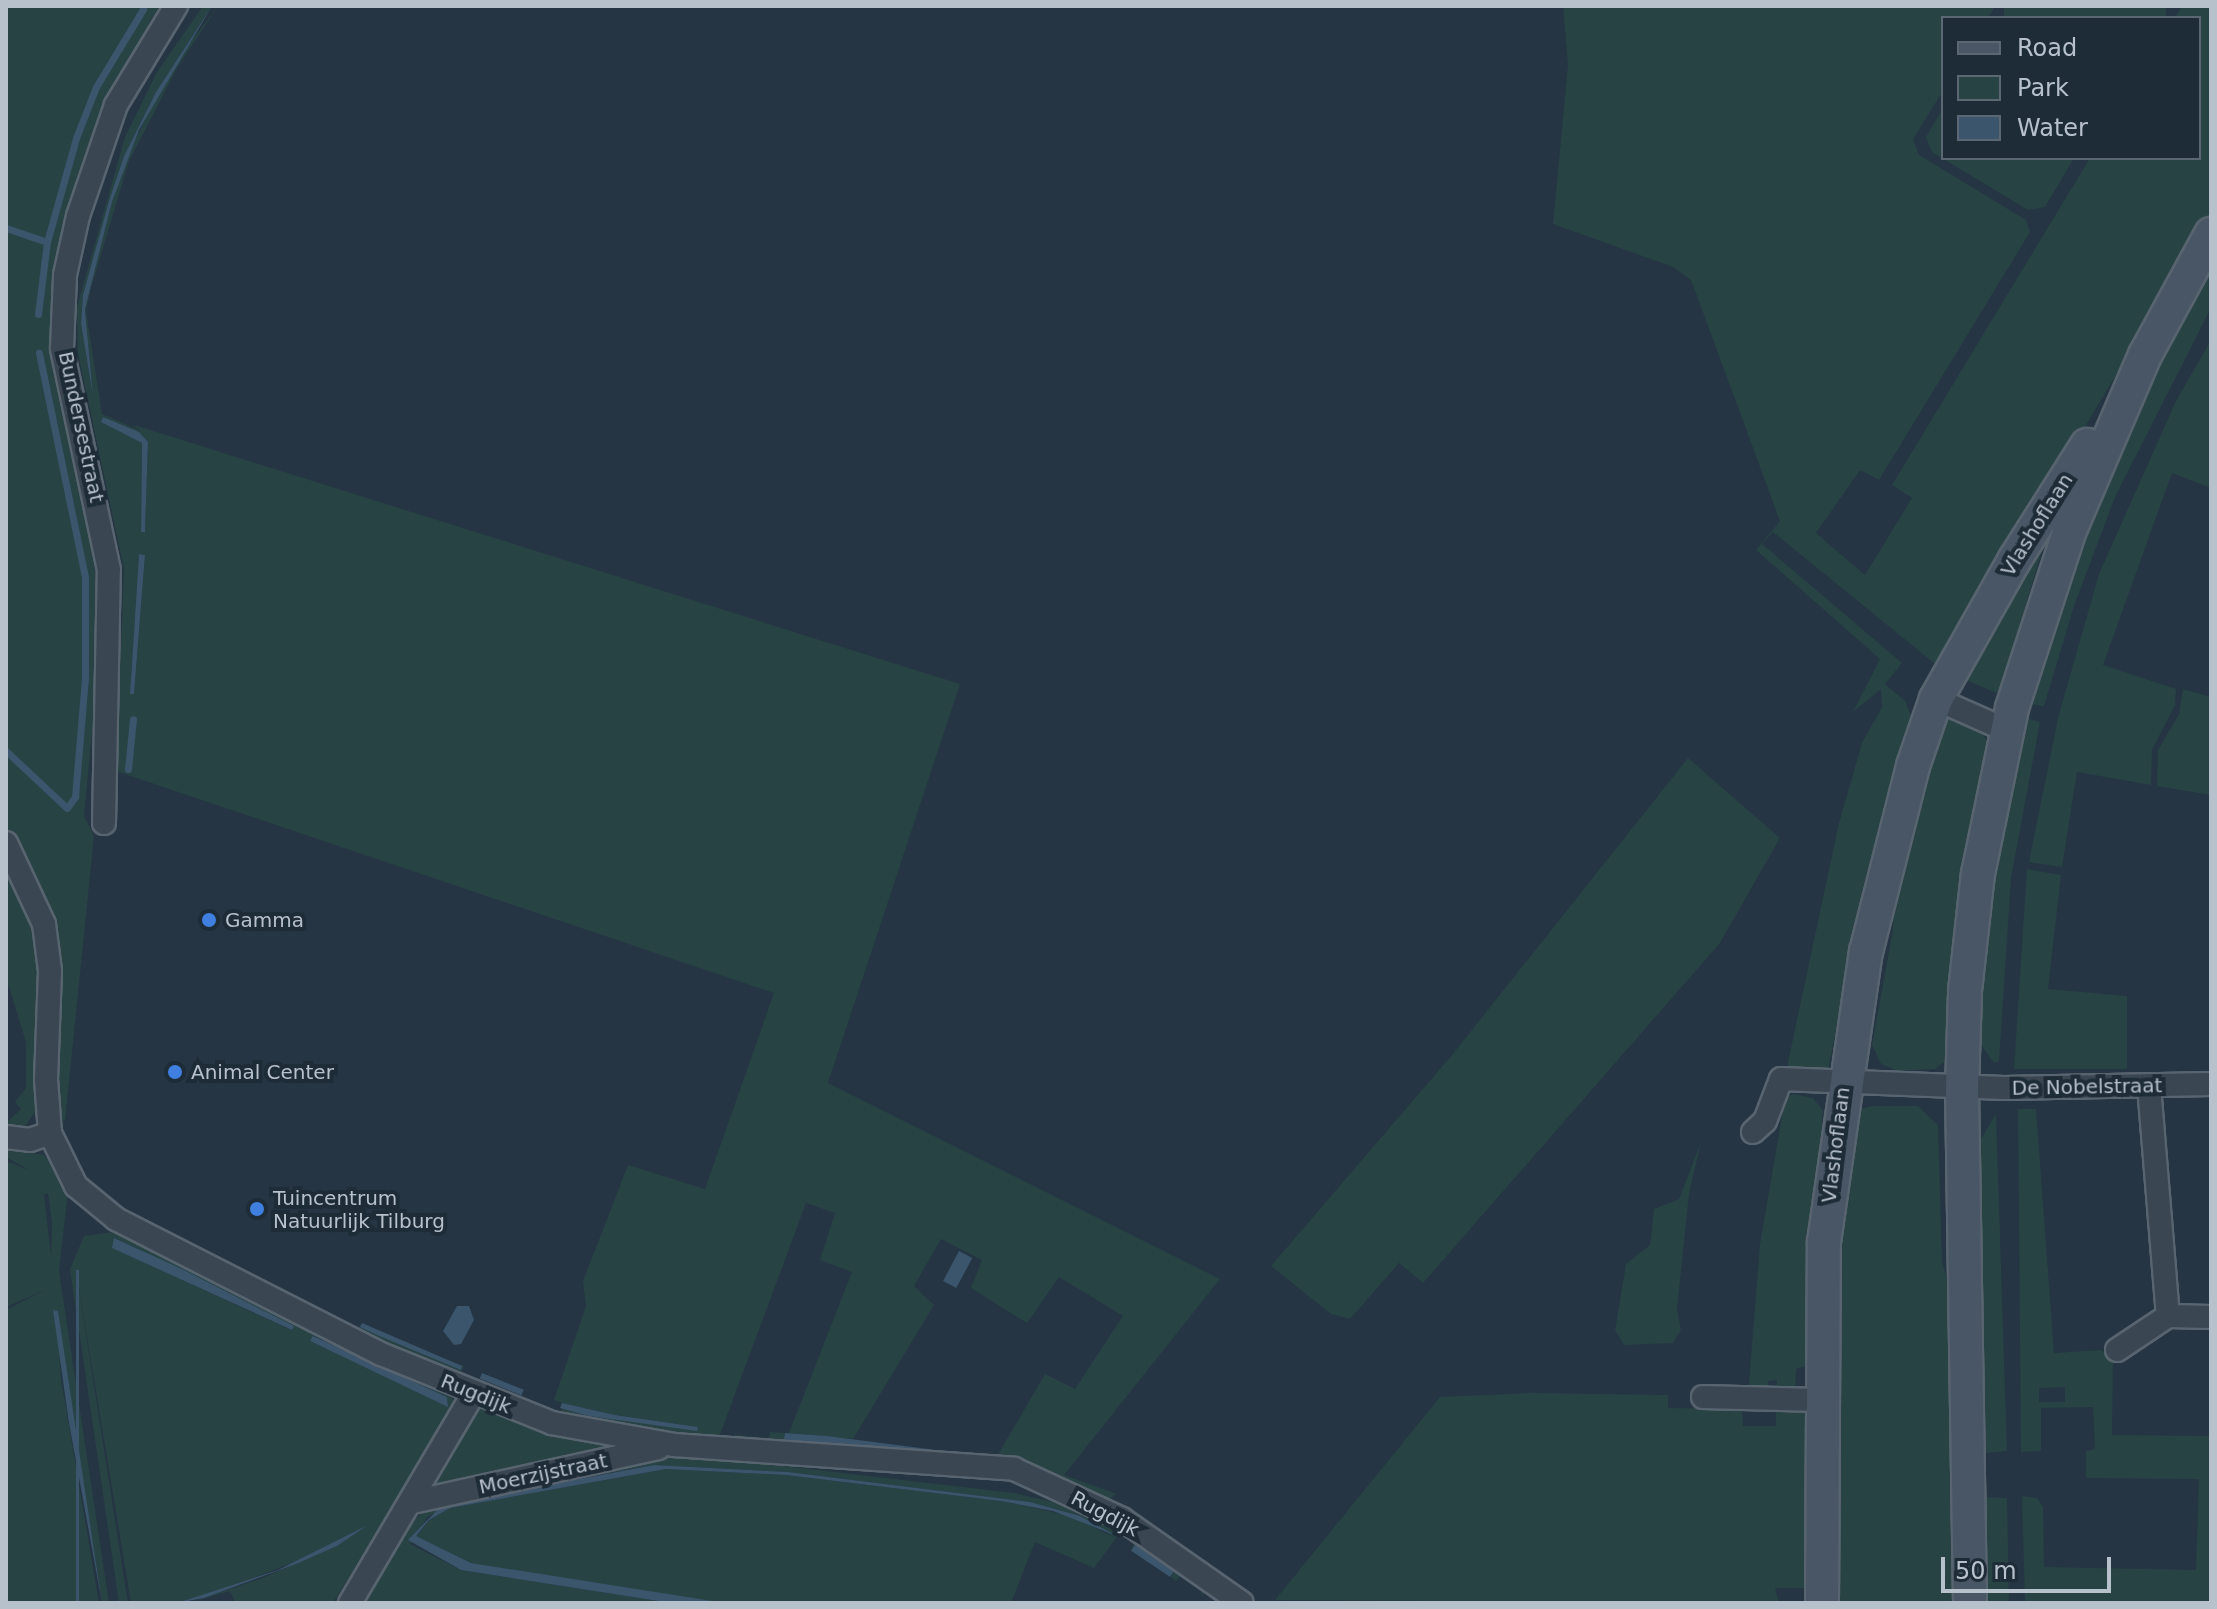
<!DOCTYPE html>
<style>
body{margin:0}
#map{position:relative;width:2217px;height:1609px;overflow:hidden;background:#253543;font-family:"DejaVu Sans",sans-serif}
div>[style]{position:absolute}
.green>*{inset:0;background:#274344;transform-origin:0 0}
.water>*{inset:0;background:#3a556c;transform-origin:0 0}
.stream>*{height:7px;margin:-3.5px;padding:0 3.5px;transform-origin:3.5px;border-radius:3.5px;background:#3a556c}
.roads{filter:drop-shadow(2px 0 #58646f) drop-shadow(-2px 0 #58646f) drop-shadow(0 2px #58646f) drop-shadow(0 -2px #58646f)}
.street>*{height:22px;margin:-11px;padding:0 11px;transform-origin:11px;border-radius:11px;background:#3a4752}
.secondary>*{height:32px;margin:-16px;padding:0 16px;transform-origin:16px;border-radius:16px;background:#485665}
.dots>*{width:22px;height:22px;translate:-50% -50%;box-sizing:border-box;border:4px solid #1e2c38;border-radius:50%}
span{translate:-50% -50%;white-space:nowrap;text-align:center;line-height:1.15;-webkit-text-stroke:8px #1e2c38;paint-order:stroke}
.street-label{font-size:20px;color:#b7c1cc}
.poi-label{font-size:20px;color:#b7c1cc}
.left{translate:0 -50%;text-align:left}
.frame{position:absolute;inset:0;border:8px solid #b7c1cc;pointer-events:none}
.legend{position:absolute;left:1941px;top:16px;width:260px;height:144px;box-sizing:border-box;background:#1e2c38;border:2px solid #5b6873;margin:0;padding:10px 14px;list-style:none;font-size:24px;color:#b7c1cc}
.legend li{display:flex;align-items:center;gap:16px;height:40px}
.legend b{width:40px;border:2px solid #5b6873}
.scale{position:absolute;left:1941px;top:1557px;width:170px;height:36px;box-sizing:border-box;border:4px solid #b7c1cc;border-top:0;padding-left:10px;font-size:24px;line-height:28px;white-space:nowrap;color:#b7c1cc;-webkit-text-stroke:6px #1e2c38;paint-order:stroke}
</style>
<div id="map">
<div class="green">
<i style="clip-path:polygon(6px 6px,159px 6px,102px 107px,54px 271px,52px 366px,79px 471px,95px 571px,97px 680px,84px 816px,94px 836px,65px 1121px,60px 1120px,57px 1092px,57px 935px,36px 880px,6px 831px)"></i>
<i style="clip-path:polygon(evenodd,203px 6px,212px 6px,156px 92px,124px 156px,83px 295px,81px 323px,93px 397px,85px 309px,112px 202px,126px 159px,160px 89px,188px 45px,218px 6px,177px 68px,129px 161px,91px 288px,86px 311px,102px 414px,141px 431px,131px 424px,960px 684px,828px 1083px,1220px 1279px,1064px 1475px,1117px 1494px,1105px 1501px,996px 1458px,1045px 1374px,1075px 1389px,1123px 1316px,1059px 1277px,1027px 1323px,971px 1288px,982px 1260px,941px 1239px,914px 1286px,934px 1305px,853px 1439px,789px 1433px,852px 1272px,820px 1260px,835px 1213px,806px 1203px,718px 1440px,562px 1415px,561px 1402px,554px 1400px,586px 1306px,583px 1281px,628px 1165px,705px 1189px,774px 993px,116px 771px,124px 569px,78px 353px,77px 307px,125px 137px,157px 72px,203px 6px,103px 417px,139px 432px,148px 442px,145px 531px,141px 531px,142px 443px,103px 417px,203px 6px,139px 554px,145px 555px,134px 694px,130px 694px,139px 554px,203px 6px,562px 1403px,615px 1415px,698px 1427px,589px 1416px,562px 1403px)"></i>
<i style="clip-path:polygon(1563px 6px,1995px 6px,1988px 18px,1943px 18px,1943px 91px,1913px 139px,1919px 155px,2026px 220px,2030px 232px,1879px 480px,1860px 470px,1816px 533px,1865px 575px,1912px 498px,1892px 485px,2090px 158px,2199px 158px,2199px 18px,2175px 18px,2182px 6px,2211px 6px,2211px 217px,1940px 668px,1773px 532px,1762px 544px,1902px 663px,1885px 684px,1905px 701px,1911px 716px,1864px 884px,1828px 1071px,1789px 1076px,1788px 1062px,1839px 823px,1862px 743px,1882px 707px,1881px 689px,1853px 712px,1880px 659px,1756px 550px,1780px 521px,1691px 280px,1673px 267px,1553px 224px,1568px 65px)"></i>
<i style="left:2004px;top:6px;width:162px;height:14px"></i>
<i style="clip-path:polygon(1943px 108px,1943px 158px,2074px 158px,2045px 207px,2028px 210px,1932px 152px,1926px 137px)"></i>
<i style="clip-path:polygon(2211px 265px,2211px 308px,2115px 497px,2074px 606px,2044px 706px,2022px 703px,2104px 466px)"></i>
<i style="clip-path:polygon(2211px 340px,2211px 488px,2172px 473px,2103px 665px,2176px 689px,2175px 705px,2152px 750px,2151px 785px,2077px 772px,2062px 867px,2029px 862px,2058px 718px,2099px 574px,2176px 401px)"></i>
<i style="clip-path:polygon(2046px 537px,1999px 694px,1961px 678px)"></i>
<i style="clip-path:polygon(2183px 689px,2211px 697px,2211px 795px,2157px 786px,2158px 750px,2179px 714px)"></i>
<i style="clip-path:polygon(1948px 715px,1980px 729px,1987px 741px,1964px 874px,1948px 1059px,1935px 1069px,1898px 1071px,1881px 1064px,1872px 1045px,1893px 930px,1895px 875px,1940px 718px)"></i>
<i style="clip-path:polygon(2019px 716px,2040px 722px,2011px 878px,1999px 1061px,1994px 1063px,1982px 1046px,1977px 1009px,1993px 846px)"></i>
<i style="clip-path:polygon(1688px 758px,1780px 838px,1720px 943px,1423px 1283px,1399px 1263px,1350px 1319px,1331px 1314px,1271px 1266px,1452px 1055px)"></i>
<i style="clip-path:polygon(2027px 869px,2061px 875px,2048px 989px,2127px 996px,2127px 1069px,2014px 1069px)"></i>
<i style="clip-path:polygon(6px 872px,25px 904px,39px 963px,36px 1111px,23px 1129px,6px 1130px,6px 1123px,21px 1109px,15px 1102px,26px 1088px,26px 1042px,6px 977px)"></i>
<i style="clip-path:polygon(1793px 1094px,1813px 1098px,1823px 1111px,1806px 1366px,1796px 1369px,1795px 1397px,1777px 1396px,1777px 1380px,1768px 1381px,1768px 1396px,1748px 1396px,1760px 1244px,1785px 1099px)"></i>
<i style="clip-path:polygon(1872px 1106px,1918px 1106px,1938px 1125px,1942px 1262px,1954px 1303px,1962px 1603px,1834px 1603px,1835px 1250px,1844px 1245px,1835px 1244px,1858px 1110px)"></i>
<i style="clip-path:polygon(evenodd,2018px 1109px,2036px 1109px,2054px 1353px,2102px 1350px,2113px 1363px,2112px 1435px,2211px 1436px,2211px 1603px,2025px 1603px,2022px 1496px,2037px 1498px,2043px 1507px,2044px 1567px,2196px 1570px,2199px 1479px,2086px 1478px,2086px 1451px,2095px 1449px,2093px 1407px,2041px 1408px,2041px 1451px,2021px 1452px,2018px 1109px,2065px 1387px,2065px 1402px,2039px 1402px,2039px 1388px,2065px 1387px)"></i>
<i style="clip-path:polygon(1996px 1114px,2007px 1451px,1986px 1453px,1976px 1451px,1978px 1144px)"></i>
<i style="clip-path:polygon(1701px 1142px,1689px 1194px,1677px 1309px,1681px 1330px,1673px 1343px,1624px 1345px,1615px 1330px,1626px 1264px,1650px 1245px,1654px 1209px,1679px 1199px)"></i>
<i style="clip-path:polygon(evenodd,6px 1147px,44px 1155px,68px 1191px,59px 1271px,109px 1603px,102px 1603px,56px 1309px,61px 1379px,99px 1603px,6px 1603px,6px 1310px,47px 1289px,6px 1307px,6px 1161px,29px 1170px,6px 1157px,6px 1147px,48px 1193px,52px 1223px,51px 1256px,44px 1195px,48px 1193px)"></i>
<i style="clip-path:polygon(evenodd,120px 1231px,452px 1398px,455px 1403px,339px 1603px,405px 1486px,333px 1603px,235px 1603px,230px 1591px,188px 1603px,260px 1579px,337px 1546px,368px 1525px,325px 1550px,251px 1579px,177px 1603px,131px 1603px,76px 1270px,128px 1603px,119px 1603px,70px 1269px,84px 1236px,120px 1231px,115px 1238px,248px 1303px,291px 1330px,113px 1248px,115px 1238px,120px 1231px,314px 1336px,447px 1397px,448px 1406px,310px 1341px,314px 1336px)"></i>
<i style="clip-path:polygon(362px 1323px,361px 1327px,464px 1366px,458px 1377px,357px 1331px)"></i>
<i style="clip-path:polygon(1531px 1393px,1668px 1395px,1668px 1408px,1742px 1409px,1743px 1426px,1776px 1426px,1776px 1410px,1805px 1413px,1809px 1588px,1775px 1588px,1779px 1603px,1275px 1600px,1440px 1397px)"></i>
<i style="clip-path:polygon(478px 1405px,526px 1423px,627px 1448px,429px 1491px)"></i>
<i style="clip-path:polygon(735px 1430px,736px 1435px,769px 1438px,770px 1432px,785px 1433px,784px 1439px,826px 1445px,935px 1456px,936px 1450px,963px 1456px,942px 1452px,940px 1457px,972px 1459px,979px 1452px,975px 1460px,735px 1442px)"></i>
<i style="clip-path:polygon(evenodd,672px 1453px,1014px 1493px,1070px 1506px,1122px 1530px,1094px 1568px,1035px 1542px,1011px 1603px,706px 1603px,471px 1563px,418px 1537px,410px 1544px,461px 1570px,671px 1603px,364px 1603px,401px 1542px,396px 1536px,430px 1506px,672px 1453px,654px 1465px,788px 1472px,1030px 1502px,1080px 1516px,1115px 1538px,1071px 1516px,1001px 1501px,786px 1475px,666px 1469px,450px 1508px,429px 1520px,417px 1536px,427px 1517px,455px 1502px,654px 1465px)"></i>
<i style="clip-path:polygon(1985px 1497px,2007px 1498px,2009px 1603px,1977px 1603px,1976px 1511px,1985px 1511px)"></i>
<i style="clip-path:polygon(1137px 1540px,1205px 1587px,1202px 1598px,1201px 1591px,1180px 1576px,1176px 1581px,1171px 1577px,1174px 1572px,1135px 1546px,1130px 1550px)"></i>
</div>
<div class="water">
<i style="clip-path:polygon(212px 6px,139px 130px,112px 202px,85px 309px,93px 397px,81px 323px,83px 295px,109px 201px,124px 156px,156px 92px)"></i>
<i style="clip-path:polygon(103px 417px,139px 432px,148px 442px,145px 532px,141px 532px,142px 443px,101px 422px)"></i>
<i style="clip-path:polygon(139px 554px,145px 555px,134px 694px,130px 694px)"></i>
<i style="clip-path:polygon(114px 1238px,184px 1270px,294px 1326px,292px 1330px,112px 1248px)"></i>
<i style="left:959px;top:1251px;width:15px;height:34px;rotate:28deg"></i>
<i style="left:76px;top:1270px;width:3px;height:337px"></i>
<i style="clip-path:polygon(457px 1306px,469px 1306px,474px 1320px,461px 1344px,454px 1345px,443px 1331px)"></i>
<i style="clip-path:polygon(53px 1310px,58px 1311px,102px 1603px,69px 1423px)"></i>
<i style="clip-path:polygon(362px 1323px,462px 1366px,461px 1370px,377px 1335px,360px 1327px)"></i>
<i style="clip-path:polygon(313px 1336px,447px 1397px,448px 1407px,310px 1341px)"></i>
<i style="left:482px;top:1373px;width:45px;height:6px;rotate:22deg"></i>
<i style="clip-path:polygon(562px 1403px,615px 1415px,698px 1427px,697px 1431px,589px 1416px,560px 1408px)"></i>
<i style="clip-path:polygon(785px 1433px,827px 1436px,936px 1450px,935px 1457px,791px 1441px,784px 1439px)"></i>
<i style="clip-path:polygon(654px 1465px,788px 1472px,1030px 1502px,1080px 1516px,1117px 1536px,1053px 1511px,1001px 1501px,786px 1475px,666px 1469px,450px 1508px,429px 1520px,416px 1536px,471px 1563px,725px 1603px,671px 1603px,461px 1570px,408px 1540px,442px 1505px)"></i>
<i style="clip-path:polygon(368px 1525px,337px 1546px,296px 1564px,204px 1598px,177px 1603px,278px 1570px)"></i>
<i style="left:1135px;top:1545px;width:47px;height:7px;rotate:34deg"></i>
</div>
<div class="stream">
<i style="left:6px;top:228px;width:43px;rotate:18.9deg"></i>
<i style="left:38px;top:314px;width:73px;rotate:-82.9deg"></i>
<i style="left:47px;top:242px;width:108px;rotate:-74.4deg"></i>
<i style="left:76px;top:138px;width:55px;rotate:-68.6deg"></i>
<i style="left:96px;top:87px;width:91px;rotate:-58.9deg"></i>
<i style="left:6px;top:751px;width:83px;rotate:43.1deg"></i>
<i style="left:67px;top:808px;width:14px;rotate:-54deg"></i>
<i style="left:75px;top:797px;width:118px;rotate:-85.2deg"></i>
<i style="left:85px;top:679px;width:102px;rotate:-90deg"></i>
<i style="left:85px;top:577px;width:229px;rotate:-101.6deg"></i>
<i style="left:128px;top:769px;width:50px;rotate:-84.3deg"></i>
</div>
<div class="roads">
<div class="street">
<i style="left:1936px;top:699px;width:77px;rotate:23.9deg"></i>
<i style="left:104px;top:823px;width:253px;rotate:-88.9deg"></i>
<i style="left:109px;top:570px;width:227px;rotate:-102deg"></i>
<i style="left:62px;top:348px;width:73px;rotate:-87.6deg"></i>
<i style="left:65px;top:275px;width:60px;rotate:-77.6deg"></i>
<i style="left:78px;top:216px;width:117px;rotate:-71.1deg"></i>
<i style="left:116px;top:105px;width:116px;rotate:-58.8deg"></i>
<i style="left:6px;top:843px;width:89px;rotate:64.9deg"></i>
<i style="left:44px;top:924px;width:47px;rotate:82.7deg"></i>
<i style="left:50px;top:971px;width:108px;rotate:92.1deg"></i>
<i style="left:46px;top:1079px;width:54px;rotate:85.8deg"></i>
<i style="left:50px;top:1133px;width:59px;rotate:63.9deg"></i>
<i style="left:76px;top:1186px;width:52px;rotate:39.5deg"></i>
<i style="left:116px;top:1219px;width:297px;rotate:27deg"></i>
<i style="left:381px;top:1354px;width:184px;rotate:22deg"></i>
<i style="left:552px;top:1423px;width:124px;rotate:10.2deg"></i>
<i style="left:674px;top:1445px;width:341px;rotate:4deg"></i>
<i style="left:1014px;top:1469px;width:119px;rotate:24.8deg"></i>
<i style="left:1122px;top:1519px;width:146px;rotate:35deg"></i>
<i style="left:2149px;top:1086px;width:231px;rotate:85.3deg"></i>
<i style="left:2168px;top:1316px;width:43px;rotate:1.3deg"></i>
<i style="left:1753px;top:1132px;width:16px;rotate:-43deg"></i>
<i style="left:1765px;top:1121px;width:45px;rotate:-69.1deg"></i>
<i style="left:1781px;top:1079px;width:223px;rotate:2.3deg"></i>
<i style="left:2004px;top:1088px;width:207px;rotate:-1.1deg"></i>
<i style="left:6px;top:1137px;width:24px;rotate:7deg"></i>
<i style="left:30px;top:1140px;width:21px;rotate:-19deg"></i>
<i style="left:2117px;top:1350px;width:61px;rotate:-33.7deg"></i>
<i style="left:1703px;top:1397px;width:116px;rotate:1.5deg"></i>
<i style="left:413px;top:1502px;width:251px;rotate:-12.4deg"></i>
<i style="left:350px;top:1603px;width:243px;rotate:-59.5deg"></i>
</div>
<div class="secondary">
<i style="left:1822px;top:1603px;width:361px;rotate:-89.7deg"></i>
<i style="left:1824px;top:1242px;width:293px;rotate:-81.8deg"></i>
<i style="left:1866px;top:952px;width:192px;rotate:-75.8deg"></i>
<i style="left:1913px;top:766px;width:71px;rotate:-71.1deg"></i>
<i style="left:1936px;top:699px;width:161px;rotate:-60.6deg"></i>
<i style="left:2015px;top:559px;width:135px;rotate:-57.7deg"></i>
<i style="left:1970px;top:1603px;width:515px;rotate:-90.89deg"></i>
<i style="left:1962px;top:1088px;width:97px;rotate:-88.2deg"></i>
<i style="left:1965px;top:991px;width:118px;rotate:-83.7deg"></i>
<i style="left:1978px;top:874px;width:169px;rotate:-78.4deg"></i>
<i style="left:2012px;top:708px;width:187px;rotate:-72deg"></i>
<i style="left:2070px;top:530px;width:190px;rotate:-66.8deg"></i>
<i style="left:2145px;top:355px;width:138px;rotate:-61.4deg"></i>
</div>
</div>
<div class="dots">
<i style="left:209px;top:920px;background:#3f7fe0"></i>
<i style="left:175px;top:1072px;background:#3f7fe0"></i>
<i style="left:257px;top:1209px;background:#3f7fe0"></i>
</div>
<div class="street-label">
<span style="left:81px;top:427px;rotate:78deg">Bundersestraat</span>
<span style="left:2037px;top:525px;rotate:-58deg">Vlashoflaan</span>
<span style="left:2087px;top:1087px;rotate:-1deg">De Nobelstraat</span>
<span style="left:1836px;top:1145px;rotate:-83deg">Vlashoflaan</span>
<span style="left:476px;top:1394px;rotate:22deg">Rugdijk</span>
<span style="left:543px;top:1474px;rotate:-12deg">Moerzijstraat</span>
<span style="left:1105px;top:1514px;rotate:28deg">Rugdijk</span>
</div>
<div class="poi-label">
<span class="left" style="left:225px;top:920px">Gamma</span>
<span class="left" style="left:191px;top:1072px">Animal Center</span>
<span class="left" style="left:273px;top:1210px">Tuincentrum<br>Natuurlijk Tilburg</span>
</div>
<div class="frame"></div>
<ul class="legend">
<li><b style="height:10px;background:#485665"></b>Road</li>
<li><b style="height:22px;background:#274344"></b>Park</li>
<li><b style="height:22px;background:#3a556c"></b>Water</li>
</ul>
<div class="scale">50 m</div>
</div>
